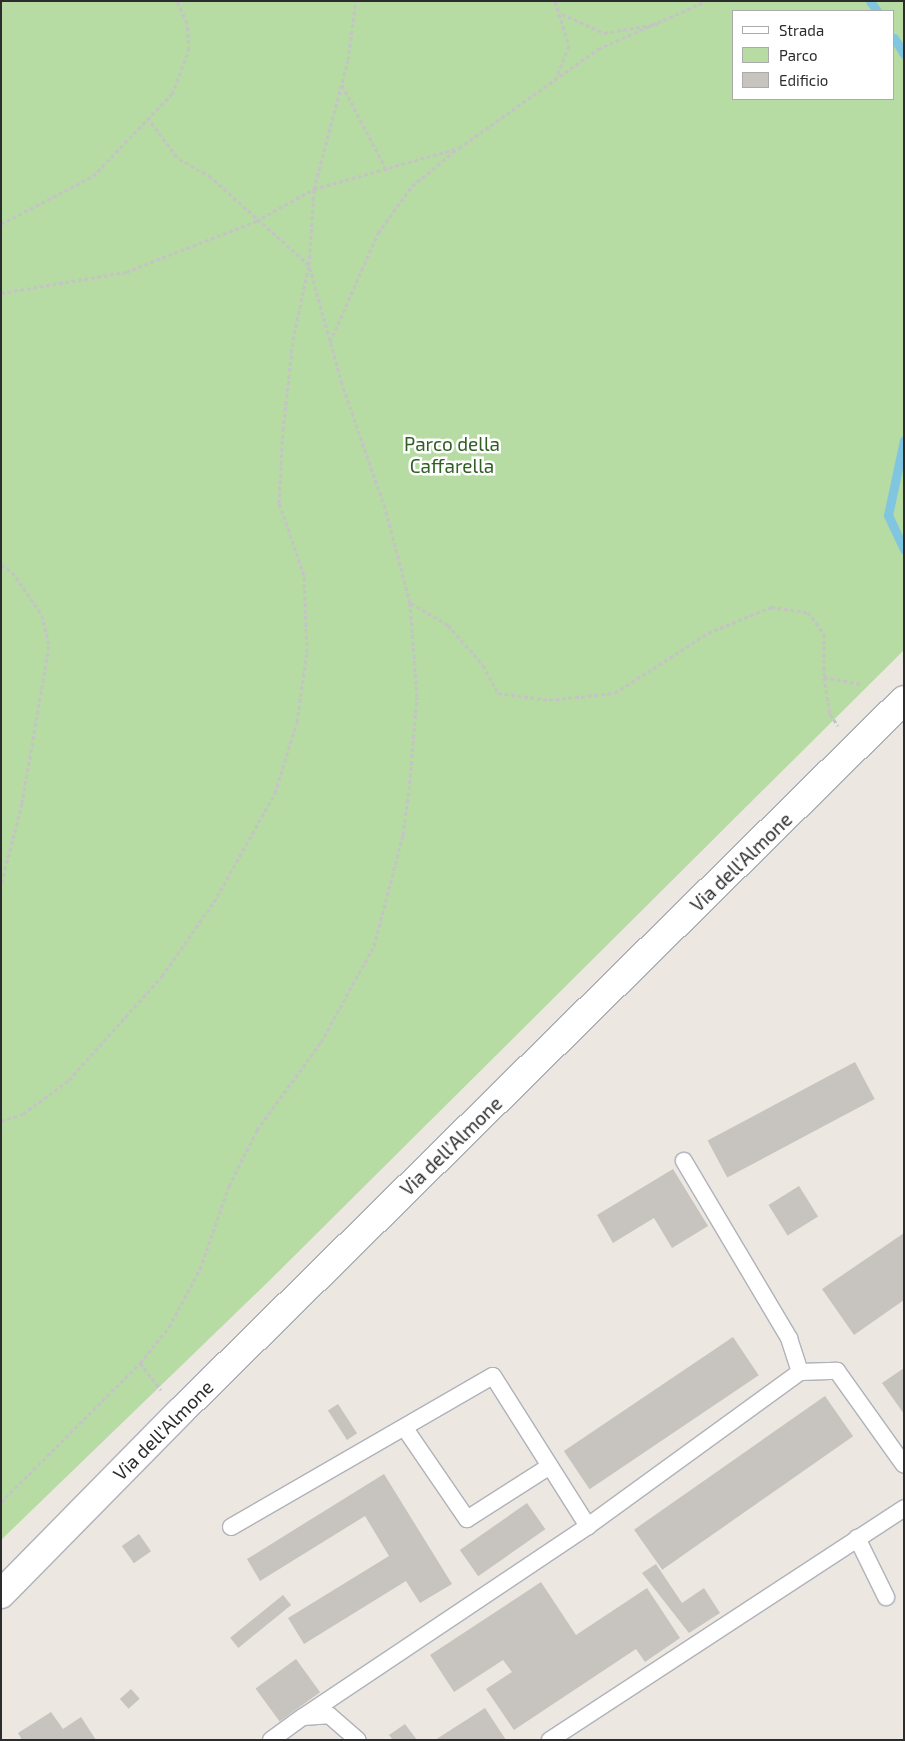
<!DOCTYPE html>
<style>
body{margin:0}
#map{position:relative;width:905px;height:1741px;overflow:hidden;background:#ece7e0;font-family:"Exo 2",sans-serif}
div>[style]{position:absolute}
.green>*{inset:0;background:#b6dba3}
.stream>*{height:9px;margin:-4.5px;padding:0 4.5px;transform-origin:4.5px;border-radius:4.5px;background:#80c6e0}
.building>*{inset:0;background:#c7c3bf;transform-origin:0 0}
.path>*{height:3px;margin-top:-1.5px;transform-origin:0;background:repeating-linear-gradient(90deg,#c4c4c4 0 4px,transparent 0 6.5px)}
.roads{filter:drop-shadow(1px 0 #b0b2ba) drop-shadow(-1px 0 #b0b2ba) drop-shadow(0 1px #b0b2ba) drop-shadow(0 -1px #b0b2ba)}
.service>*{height:16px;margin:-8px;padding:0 8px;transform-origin:8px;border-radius:8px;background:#fff}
.secondary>*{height:28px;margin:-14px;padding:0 14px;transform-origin:14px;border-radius:14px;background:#fff}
span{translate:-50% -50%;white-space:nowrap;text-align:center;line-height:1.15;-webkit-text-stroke:5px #fff;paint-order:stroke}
.park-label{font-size:19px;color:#306024}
.street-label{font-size:19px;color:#2c2c2c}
.frame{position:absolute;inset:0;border:2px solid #2c2c2c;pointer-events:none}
.legend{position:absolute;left:732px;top:10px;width:162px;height:90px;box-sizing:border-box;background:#fff;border:1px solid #ababab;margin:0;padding:6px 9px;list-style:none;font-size:15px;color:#2c2c2c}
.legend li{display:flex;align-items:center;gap:10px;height:25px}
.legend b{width:25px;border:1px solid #ababab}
</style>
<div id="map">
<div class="green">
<i style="clip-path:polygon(evenodd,1px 1px,904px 1px,904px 650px,271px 1279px,1px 1540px,1px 1px,734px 11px,894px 11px,894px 99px,734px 99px,734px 11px)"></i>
</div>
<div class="stream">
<i style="left:870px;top:1px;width:12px;rotate:55deg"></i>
<i style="left:894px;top:38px;width:19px;rotate:58deg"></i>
<i style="left:904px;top:440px;width:77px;rotate:102deg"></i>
<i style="left:888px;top:515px;width:38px;rotate:65deg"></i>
</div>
<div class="building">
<i style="left:855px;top:1062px;width:42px;height:167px;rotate:62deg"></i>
<i style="clip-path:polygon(673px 1169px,708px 1226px,672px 1248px,654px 1218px,613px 1243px,597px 1215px)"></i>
<i style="left:799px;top:1186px;width:36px;height:36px;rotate:58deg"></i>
<i style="clip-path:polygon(904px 1233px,904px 1300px,854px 1335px,822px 1289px)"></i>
<i style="left:733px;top:1337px;width:46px;height:204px;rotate:56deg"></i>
<i style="clip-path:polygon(904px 1368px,904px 1414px,882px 1383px)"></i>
<i style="left:825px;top:1396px;width:49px;height:233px;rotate:55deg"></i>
<i style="left:338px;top:1404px;width:35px;height:12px;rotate:57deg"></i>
<i style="clip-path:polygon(384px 1474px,452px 1584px,420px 1603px,406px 1581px,304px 1644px,288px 1618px,389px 1556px,365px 1516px,260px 1581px,247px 1559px)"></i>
<i style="left:527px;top:1503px;width:32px;height:82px;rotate:55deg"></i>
<i style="left:139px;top:1534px;width:21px;height:21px;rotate:55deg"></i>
<i style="clip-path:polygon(656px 1564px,682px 1603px,704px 1588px,720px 1613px,689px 1633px,642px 1573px)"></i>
<i style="clip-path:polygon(541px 1582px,576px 1635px,647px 1588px,680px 1638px,645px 1662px,636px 1649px,514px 1730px,486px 1689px,512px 1672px,503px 1660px,454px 1692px,430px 1655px)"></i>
<i style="left:283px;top:1595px;width:13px;height:68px;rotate:51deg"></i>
<i style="left:296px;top:1659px;width:41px;height:50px;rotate:54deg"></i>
<i style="left:131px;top:1689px;width:13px;height:15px;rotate:48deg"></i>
<i style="clip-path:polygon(485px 1708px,506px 1740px,435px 1740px)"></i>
<i style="clip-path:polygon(51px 1712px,63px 1729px,81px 1717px,96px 1740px,22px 1740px,18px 1733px)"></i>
<i style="clip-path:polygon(405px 1724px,417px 1740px,393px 1740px,389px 1735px)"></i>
</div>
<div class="path">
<i style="left:555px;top:1px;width:47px;rotate:72.7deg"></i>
<i style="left:569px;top:46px;width:35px;rotate:112deg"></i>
<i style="left:562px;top:14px;width:46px;rotate:24.3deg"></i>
<i style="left:604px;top:33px;width:55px;rotate:-9.5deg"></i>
<i style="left:342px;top:85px;width:93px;rotate:62.3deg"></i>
<i style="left:1px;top:224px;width:104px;rotate:-27.6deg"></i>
<i style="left:93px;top:176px;width:114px;rotate:-46.1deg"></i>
<i style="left:172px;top:94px;width:47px;rotate:-68.9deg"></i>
<i style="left:189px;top:50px;width:27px;rotate:-94deg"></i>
<i style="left:187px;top:23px;width:24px;rotate:-114deg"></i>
<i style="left:1px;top:293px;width:127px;rotate:-9.5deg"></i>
<i style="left:126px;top:272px;width:140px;rotate:-21.4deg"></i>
<i style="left:256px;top:221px;width:66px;rotate:-28.9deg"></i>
<i style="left:314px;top:189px;width:151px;rotate:-15.8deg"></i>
<i style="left:459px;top:148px;width:171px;rotate:-35.5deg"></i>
<i style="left:598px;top:49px;width:118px;rotate:-24deg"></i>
<i style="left:330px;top:342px;width:119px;rotate:-66.2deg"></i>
<i style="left:378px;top:233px;width:58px;rotate:-54.1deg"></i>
<i style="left:412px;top:186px;width:57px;rotate:-39.3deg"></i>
<i style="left:1px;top:565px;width:13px;rotate:32deg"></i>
<i style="left:12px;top:572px;width:52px;rotate:55.1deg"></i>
<i style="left:42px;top:615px;width:32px;rotate:77deg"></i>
<i style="left:49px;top:646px;width:159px;rotate:99.8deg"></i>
<i style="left:22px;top:803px;width:85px;rotate:104.4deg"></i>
<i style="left:411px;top:603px;width:43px;rotate:30.7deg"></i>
<i style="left:448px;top:625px;width:53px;rotate:48.8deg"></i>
<i style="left:483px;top:665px;width:32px;rotate:62deg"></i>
<i style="left:498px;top:693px;width:51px;rotate:7.8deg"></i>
<i style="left:549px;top:700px;width:66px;rotate:-6.1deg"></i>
<i style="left:615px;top:693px;width:111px;rotate:-32.8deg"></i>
<i style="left:708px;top:633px;width:68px;rotate:-22.4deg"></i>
<i style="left:771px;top:607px;width:37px;rotate:8deg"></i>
<i style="left:808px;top:612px;width:27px;rotate:54deg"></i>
<i style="left:824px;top:634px;width:43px;rotate:90deg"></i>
<i style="left:824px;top:677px;width:37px;rotate:81deg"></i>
<i style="left:830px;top:714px;width:14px;rotate:56deg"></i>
<i style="left:824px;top:677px;width:38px;rotate:11deg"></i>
<i style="left:1px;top:1121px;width:23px;rotate:-18deg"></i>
<i style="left:23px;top:1114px;width:57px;rotate:-36.5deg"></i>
<i style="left:69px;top:1080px;width:140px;rotate:-48.2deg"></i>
<i style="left:162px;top:976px;width:90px;rotate:-54.9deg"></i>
<i style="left:214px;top:902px;width:125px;rotate:-60.8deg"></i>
<i style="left:275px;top:793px;width:74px;rotate:-72.8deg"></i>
<i style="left:297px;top:722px;width:71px;rotate:-81.9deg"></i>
<i style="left:307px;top:652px;width:77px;rotate:-92.2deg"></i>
<i style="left:304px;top:575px;width:76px;rotate:-109.1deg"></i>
<i style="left:279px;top:503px;width:73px;rotate:-86.9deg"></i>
<i style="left:283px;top:430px;width:91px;rotate:-83.7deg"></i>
<i style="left:293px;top:340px;width:77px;rotate:-78deg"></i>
<i style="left:309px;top:265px;width:76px;rotate:-86.2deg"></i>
<i style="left:314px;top:189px;width:133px;rotate:-75.2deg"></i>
<i style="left:348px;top:60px;width:60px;rotate:-82.3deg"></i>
<i style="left:140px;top:1363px;width:34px;rotate:52deg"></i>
<i style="left:1px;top:1502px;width:197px;rotate:-45deg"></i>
<i style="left:140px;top:1363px;width:46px;rotate:-51.1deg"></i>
<i style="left:169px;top:1327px;width:66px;rotate:-61.9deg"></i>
<i style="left:200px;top:1269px;width:88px;rotate:-70.7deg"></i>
<i style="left:229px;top:1186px;width:63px;rotate:-63.4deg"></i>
<i style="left:257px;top:1130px;width:109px;rotate:-54deg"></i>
<i style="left:321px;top:1042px;width:110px;rotate:-61.1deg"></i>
<i style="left:374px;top:946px;width:115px;rotate:-75.4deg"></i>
<i style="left:403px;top:835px;width:45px;rotate:-82.4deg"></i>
<i style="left:409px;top:790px;width:93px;rotate:-85.1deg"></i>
<i style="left:417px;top:697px;width:94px;rotate:-94.3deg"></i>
<i style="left:410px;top:603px;width:98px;rotate:-104.7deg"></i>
<i style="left:385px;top:508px;width:131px;rotate:-109.1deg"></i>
<i style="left:342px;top:384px;width:123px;rotate:-105.5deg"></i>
<i style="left:309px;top:265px;width:132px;rotate:-138.1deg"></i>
<i style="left:211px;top:177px;width:39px;rotate:-150deg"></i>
<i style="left:177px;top:157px;width:45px;rotate:-126.9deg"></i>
</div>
<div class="roads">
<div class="service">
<i style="left:800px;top:1372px;width:37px;rotate:-2deg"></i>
<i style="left:837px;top:1371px;width:115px;rotate:54.5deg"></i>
<i style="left:406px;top:1430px;width:108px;rotate:55.6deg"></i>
<i style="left:467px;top:1519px;width:98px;rotate:-32.6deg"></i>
<i style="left:231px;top:1527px;width:302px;rotate:-30deg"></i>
<i style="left:493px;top:1376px;width:178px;rotate:57.7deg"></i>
<i style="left:857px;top:1538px;width:66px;rotate:63.8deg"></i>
<i style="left:303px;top:1717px;width:343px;rotate:-33.8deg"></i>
<i style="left:588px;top:1526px;width:262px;rotate:-36deg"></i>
<i style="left:800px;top:1372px;width:36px;rotate:-108deg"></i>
<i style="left:789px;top:1338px;width:206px;rotate:-120.7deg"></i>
<i style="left:271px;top:1740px;width:39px;rotate:-36deg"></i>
<i style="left:303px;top:1717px;width:26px;rotate:-4deg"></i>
<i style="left:329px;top:1715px;width:38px;rotate:41deg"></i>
<i style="left:550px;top:1740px;width:423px;rotate:-33.2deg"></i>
</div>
<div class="secondary">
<i style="left:1px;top:1594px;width:255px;rotate:-45.5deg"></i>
<i style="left:180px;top:1412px;width:1015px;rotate:-44.52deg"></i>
</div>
</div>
<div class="park-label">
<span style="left:452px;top:455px">Parco della<br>Caffarella</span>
</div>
<div class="street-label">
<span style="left:741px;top:862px;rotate:-44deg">Via dell'Almone</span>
<span style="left:451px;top:1146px;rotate:-44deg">Via dell'Almone</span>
<span style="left:163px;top:1430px;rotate:-45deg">Via dell'Almone</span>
</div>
<div class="frame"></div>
<ul class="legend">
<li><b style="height:6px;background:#fff"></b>Strada</li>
<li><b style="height:14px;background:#b6dba3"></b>Parco</li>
<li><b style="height:14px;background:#c7c3bf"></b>Edificio</li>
</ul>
</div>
